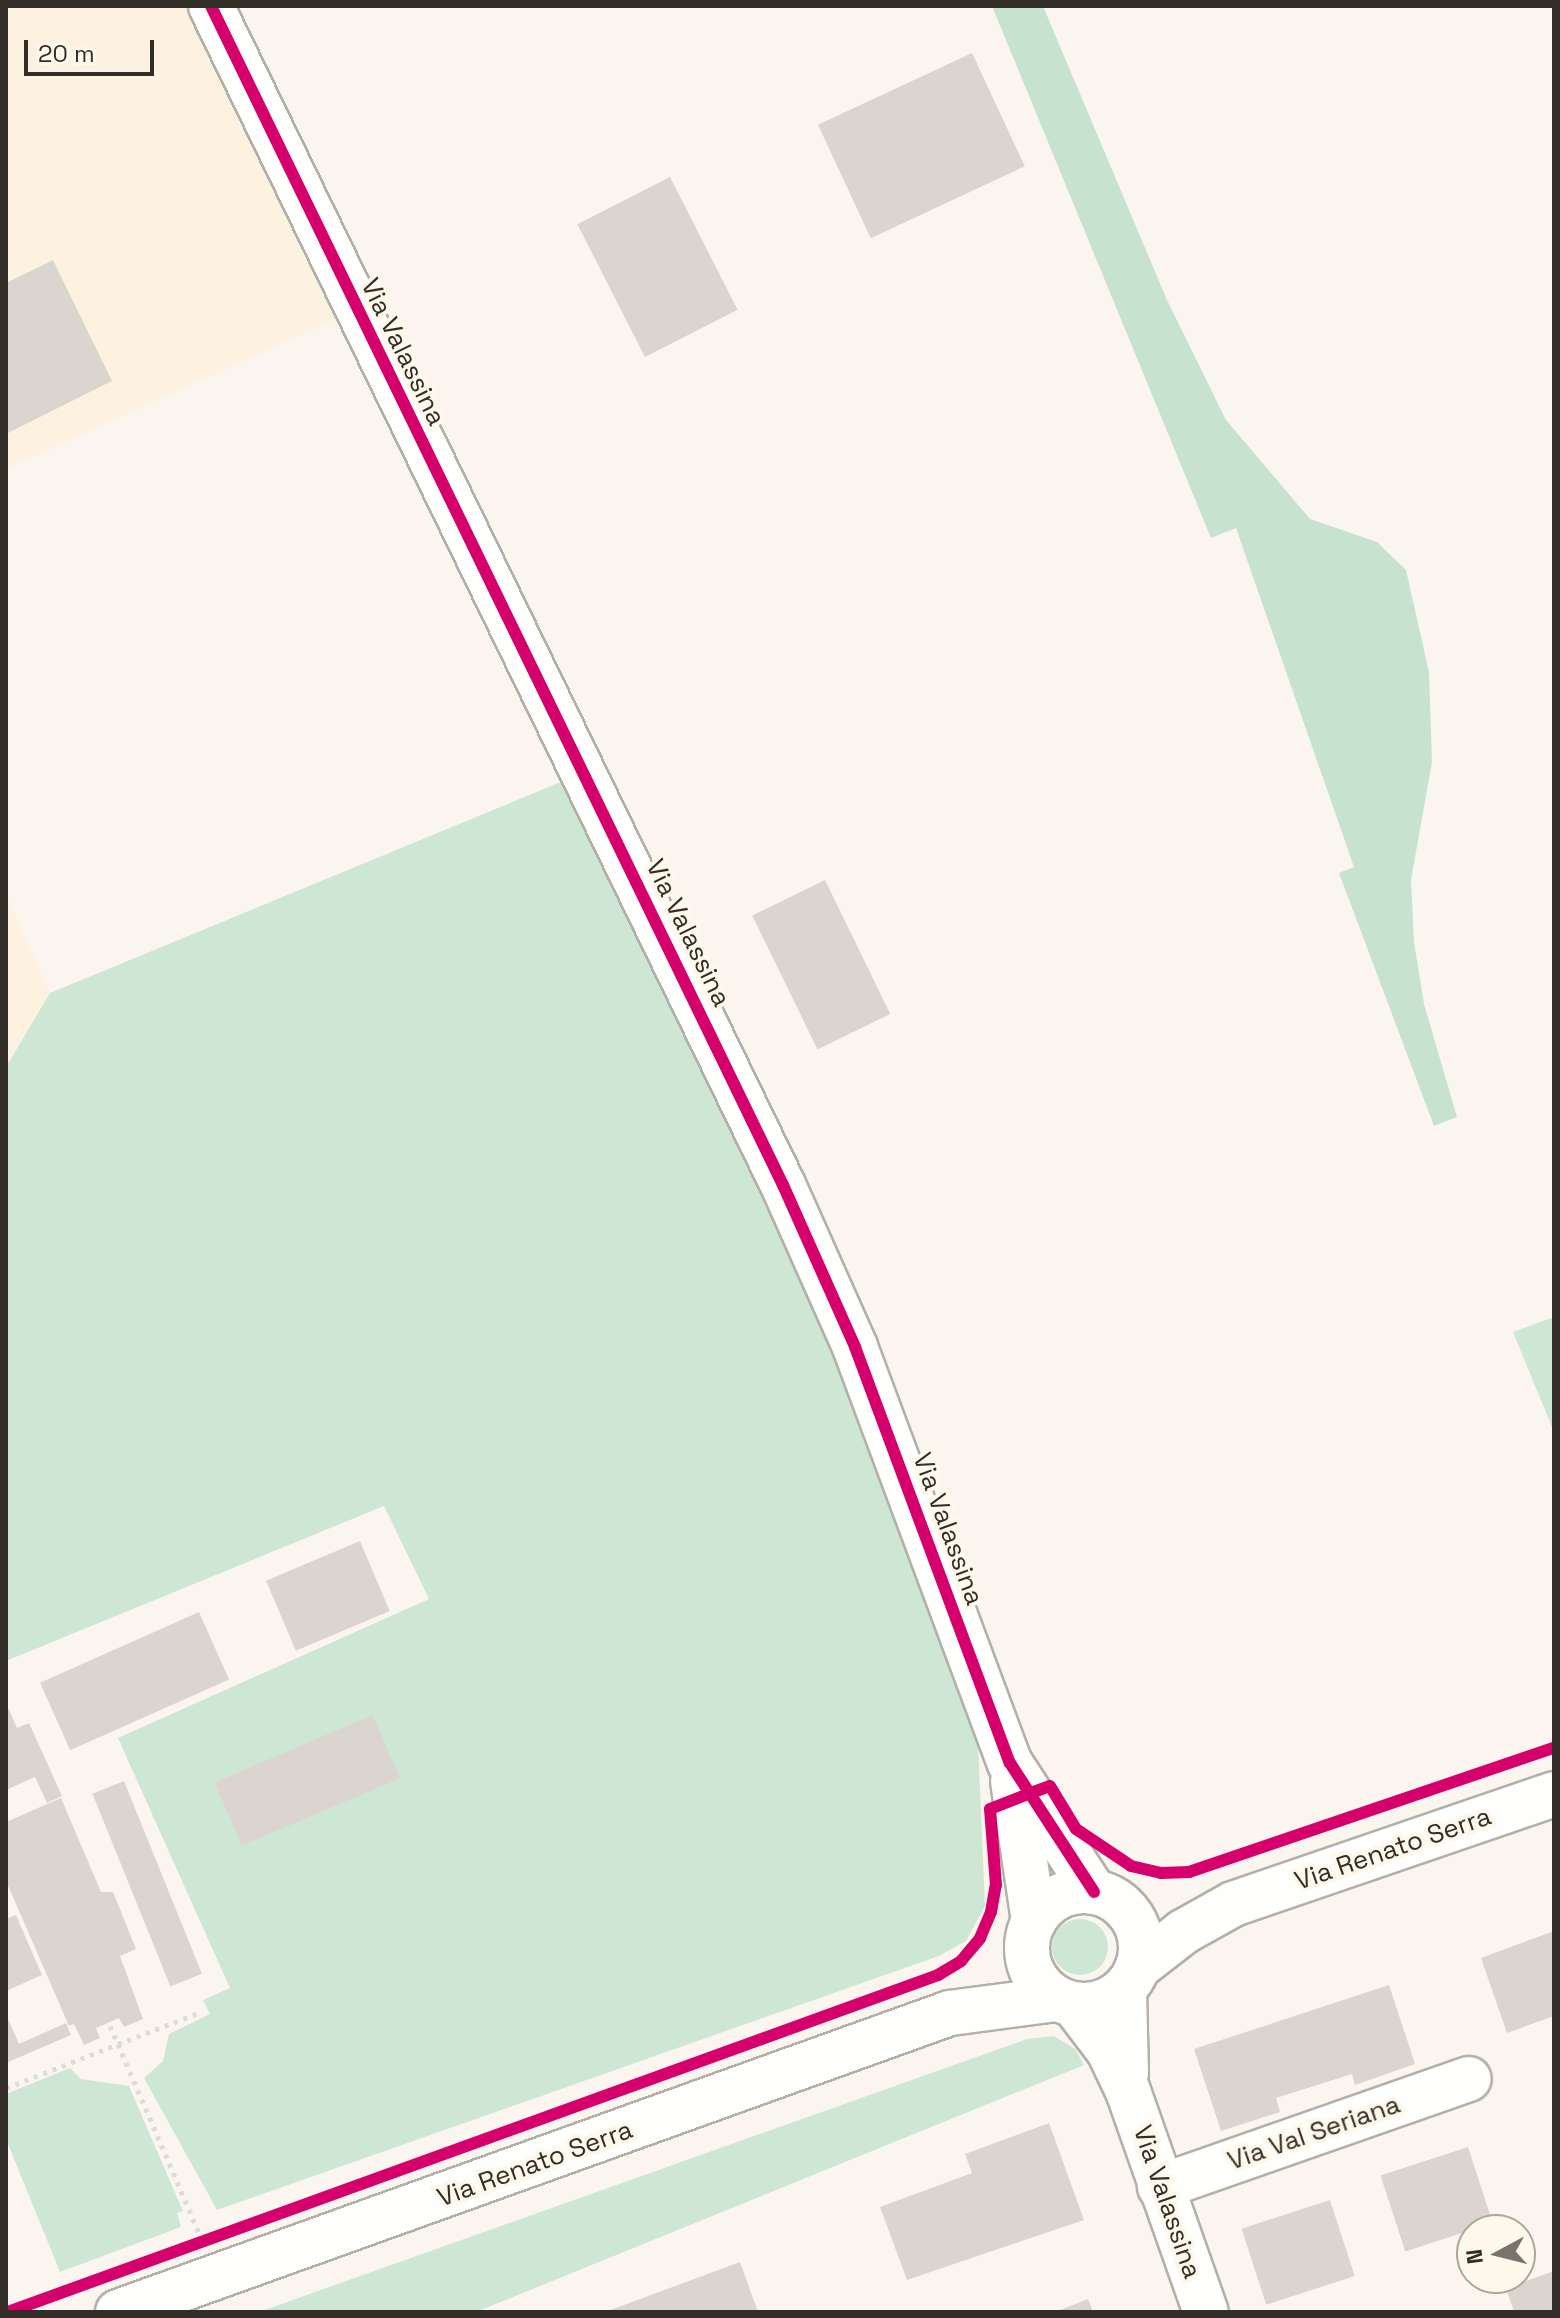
<!DOCTYPE html>
<style>
body{margin:0}
#map{position:relative;width:1560px;height:2318px;overflow:hidden;background:#faf6ef;font-family:"Space Grotesk",sans-serif}
div>[style]{position:absolute}
.built>*{inset:0;background:#fdf2e0}
.green>*{inset:0;background:#cee6d4}
.round{border-radius:50%}
.forest>*{inset:0;background:#c7e3cf}
.building>*{inset:0;background:#dad6cf;transform-origin:0 0}
.path>*{height:5px;margin-top:-2.5px;transform-origin:0;background:repeating-linear-gradient(90deg,#dcdbd9 0 4px,transparent 0 10px)}
.roads{filter:drop-shadow(2px 0 #b3afa9) drop-shadow(-2px 0 #b3afa9) drop-shadow(0 2px #b3afa9) drop-shadow(0 -2px #b3afa9)}
.minor>*{height:44px;margin:-22px;padding:0 22px;transform-origin:22px;border-radius:22px;background:#fefefd}
.tertiary>*{height:44px;margin:-22px;padding:0 22px;transform-origin:22px;border-radius:22px;background:#fefefd}
.tertiary>.ring{margin:-22px;padding:0;box-sizing:content-box;background:none;border:44px solid #fefefd;border-radius:50%}
.cycleway>*{height:12px;margin:-6px;padding:0 6px;transform-origin:6px;border-radius:6px;background:#d6006c}
span{translate:-50% -50%;white-space:nowrap;text-align:center;line-height:1.15;-webkit-text-stroke:8px #fef7eb;paint-order:stroke}
.street-label{font-size:26px;color:#322d26}
.frame{position:absolute;inset:0;border:8px solid #322d26;pointer-events:none}
.north{position:absolute;left:1456px;top:2214px;width:80px;height:80px;box-sizing:border-box;background:#fef7eb;border:2px solid #aca69c;border-radius:50%;rotate:263deg;font-size:22px;font-weight:700;line-height:32px;text-align:center;color:#322d26}
.north::after{content:'';display:block;margin:auto;width:28px;height:36px;background:#78736c;clip-path:polygon(50% 0,100% 100%,50% 72%,0 100%)}
.scale{position:absolute;left:24px;top:40px;width:130px;height:36px;box-sizing:border-box;border:4px solid #322d26;border-top:0;padding-left:10px;font-size:24px;line-height:28px;white-space:nowrap;color:#322d26;-webkit-text-stroke:6px #fef7eb;paint-order:stroke}
</style>
<div id="map">
<div class="built">
<i style="clip-path:polygon(6px 6px,202px 6px,345px 315px,6px 469px)"></i>
<i style="clip-path:polygon(6px 894px,50px 993px,6px 1067px)"></i>
</div>
<div class="green">
<i style="clip-path:polygon(573px 777px,822px 1308px,978px 1743px,985px 1906px,966px 1941px,939px 1956px,217px 2210px,144px 2078px,163px 2061px,169px 2034px,210px 2014px,203px 2000px,230px 1988px,118px 1738px,429px 1599px,384px 1506px,6px 1661px,6px 1067px,50px 993px)"></i>
<i style="clip-path:polygon(1554px 1317px,1554px 1432px,1513px 1332px)"></i>
<i class="round" style="left:1052px;top:1919px;width:56px;height:56px"></i>
<i style="clip-path:polygon(1054px 2036px,1075px 2049px,1084px 2065px,476px 2312px,259px 2312px,1027px 2039px)"></i>
<i style="clip-path:polygon(70px 2068px,81px 2079px,129px 2086px,183px 2211px,177px 2213px,181px 2227px,60px 2272px,6px 2139px,6px 2094px)"></i>
</div>
<div class="forest">
<i style="clip-path:polygon(992px 6px,1043px 6px,1167px 300px,1226px 420px,1310px 519px,1377px 542px,1406px 570px,1429px 672px,1432px 762px,1411px 880px,1414px 942px,1424px 1004px,1457px 1117px,1434px 1126px,1339px 873px,1354px 867px,1236px 528px,1211px 538px)"></i>
</div>
<div class="building">
<i style="left:972px;top:53px;width:125px;height:170px;rotate:65deg"></i>
<i style="left:670px;top:177px;width:149px;height:104px;rotate:63deg"></i>
<i style="clip-path:polygon(53px 260px,112px 381px,6px 434px,6px 283px)"></i>
<i style="left:825px;top:880px;width:149px;height:81px;rotate:64deg"></i>
<i style="left:360px;top:1541px;width:76px;height:102px;rotate:67deg"></i>
<i style="left:199px;top:1612px;width:74px;height:174px;rotate:66deg"></i>
<i style="clip-path:polygon(6px 1703px,17px 1728px,29px 1723px,62px 1796px,47px 1803px,35px 1777px,6px 1790px)"></i>
<i style="left:373px;top:1715px;width:69px;height:172px;rotate:67deg"></i>
<i style="left:124px;top:1781px;width:208px;height:34px;rotate:68deg"></i>
<i style="clip-path:polygon(61px 1798px,101px 1892px,113px 1892px,136px 1949px,120px 1956px,143px 2019px,124px 2027px,119px 2018px,96px 2028px,100px 2038px,84px 2045px,74px 2024px,69px 2026px,6px 1881px,6px 1822px)"></i>
<i style="clip-path:polygon(16px 1915px,42px 1975px,6px 1991px,6px 1919px)"></i>
<i style="clip-path:polygon(1554px 1931px,1554px 2016px,1507px 2033px,1481px 1958px)"></i>
<i style="clip-path:polygon(1389px 1985px,1415px 2064px,1355px 2085px,1352px 2074px,1276px 2098px,1280px 2112px,1221px 2131px,1194px 2049px)"></i>
<i style="clip-path:polygon(6px 2014px,19px 2044px,66px 2023px,71px 2035px,6px 2063px)"></i>
<i style="clip-path:polygon(1049px 2123px,1084px 2220px,907px 2280px,880px 2207px,972px 2173px,965px 2154px)"></i>
<i style="left:1468px;top:2147px;width:80px;height:92px;rotate:72deg"></i>
<i style="left:1330px;top:2200px;width:80px;height:93px;rotate:72deg"></i>
<i style="clip-path:polygon(740px 2262px,758px 2312px,605px 2312px)"></i>
<i style="clip-path:polygon(1554px 2271px,1554px 2312px,1514px 2312px,1506px 2288px)"></i>
<i style="clip-path:polygon(1088px 2299px,1093px 2312px,1055px 2312px)"></i>
</div>
<div class="path">
<i style="left:110px;top:2026px;width:20px;rotate:66deg"></i>
<i style="left:118px;top:2044px;width:89px;rotate:-21.1deg"></i>
<i style="left:6px;top:2088px;width:120px;rotate:-21.4deg"></i>
<i style="left:118px;top:2044px;width:211px;rotate:66.8deg"></i>
</div>
<div class="roads">
<div class="minor">
<i style="left:1124px;top:1990px;width:83px;rotate:88.6deg"></i>
<i style="left:1074px;top:2005px;width:58px;rotate:52.7deg"></i>
<i style="left:1109px;top:2051px;width:44px;rotate:64.6deg"></i>
<i style="left:1128px;top:2091px;width:234px;rotate:70.6deg"></i>
<i style="left:1160px;top:2187px;width:327px;rotate:-19.3deg"></i>
</div>
<div class="tertiary">
<i style="left:211px;top:6px;width:1310px;rotate:64.12deg"></i>
<i style="left:783px;top:1185px;width:177px;rotate:66deg"></i>
<i style="left:855px;top:1347px;width:444px;rotate:69.6deg"></i>
<i style="left:1010px;top:1763px;width:154px;rotate:56.9deg"></i>
<i style="left:1013px;top:1781px;width:142px;rotate:81.5deg"></i>
<i class="ring" style="left:1027px;top:1891px;width:70px;height:70px"></i>
<i style="left:1137px;top:1968px;width:58px;rotate:-38deg"></i>
<i style="left:1183px;top:1932px;width:57px;rotate:-29.2deg"></i>
<i style="left:1233px;top:1904px;width:339px;rotate:-18.9deg"></i>
<i style="left:118px;top:2312px;width:884px;rotate:-19.77deg"></i>
<i style="left:950px;top:2013px;width:108px;rotate:-7.5deg"></i>
</div>
</div>
<div class="cycleway">
<i style="left:211px;top:6px;width:1310px;rotate:64.12deg"></i>
<i style="left:783px;top:1185px;width:177px;rotate:66deg"></i>
<i style="left:855px;top:1347px;width:444px;rotate:69.6deg"></i>
<i style="left:1010px;top:1763px;width:154px;rotate:56.9deg"></i>
<i style="left:8px;top:2312px;width:989px;rotate:-19.92deg"></i>
<i style="left:938px;top:1975px;width:27px;rotate:-31deg"></i>
<i style="left:961px;top:1961px;width:30px;rotate:-50deg"></i>
<i style="left:980px;top:1938px;width:28px;rotate:-67deg"></i>
<i style="left:991px;top:1912px;width:27px;rotate:-80deg"></i>
<i style="left:996px;top:1885px;width:76px;rotate:-94.5deg"></i>
<i style="left:990px;top:1809px;width:41px;rotate:-21.5deg"></i>
<i style="left:1028px;top:1794px;width:23px;rotate:-20deg"></i>
<i style="left:1050px;top:1786px;width:50px;rotate:58.8deg"></i>
<i style="left:1076px;top:1829px;width:66px;rotate:33.9deg"></i>
<i style="left:1131px;top:1866px;width:31px;rotate:13deg"></i>
<i style="left:1161px;top:1873px;width:28px;rotate:-2deg"></i>
<i style="left:1189px;top:1872px;width:385px;rotate:-18.8deg"></i>
</div>
<div class="street-label">
<span style="left:403px;top:352px;rotate:64deg">Via Valassina</span>
<span style="left:688px;top:933px;rotate:64deg">Via Valassina</span>
<span style="left:948px;top:1529px;rotate:70deg">Via Valassina</span>
<span style="left:1393px;top:1849px;rotate:-19deg">Via Renato Serra</span>
<span style="left:1314px;top:2133px;rotate:-19deg">Via Val Seriana</span>
<span style="left:535px;top:2164px;rotate:-20deg">Via Renato Serra</span>
<span style="left:1167px;top:2202px;rotate:71deg">Via Valassina</span>
</div>
<div class="frame"></div>
<div class="north">N</div>
<div class="scale">20 m</div>
</div>
